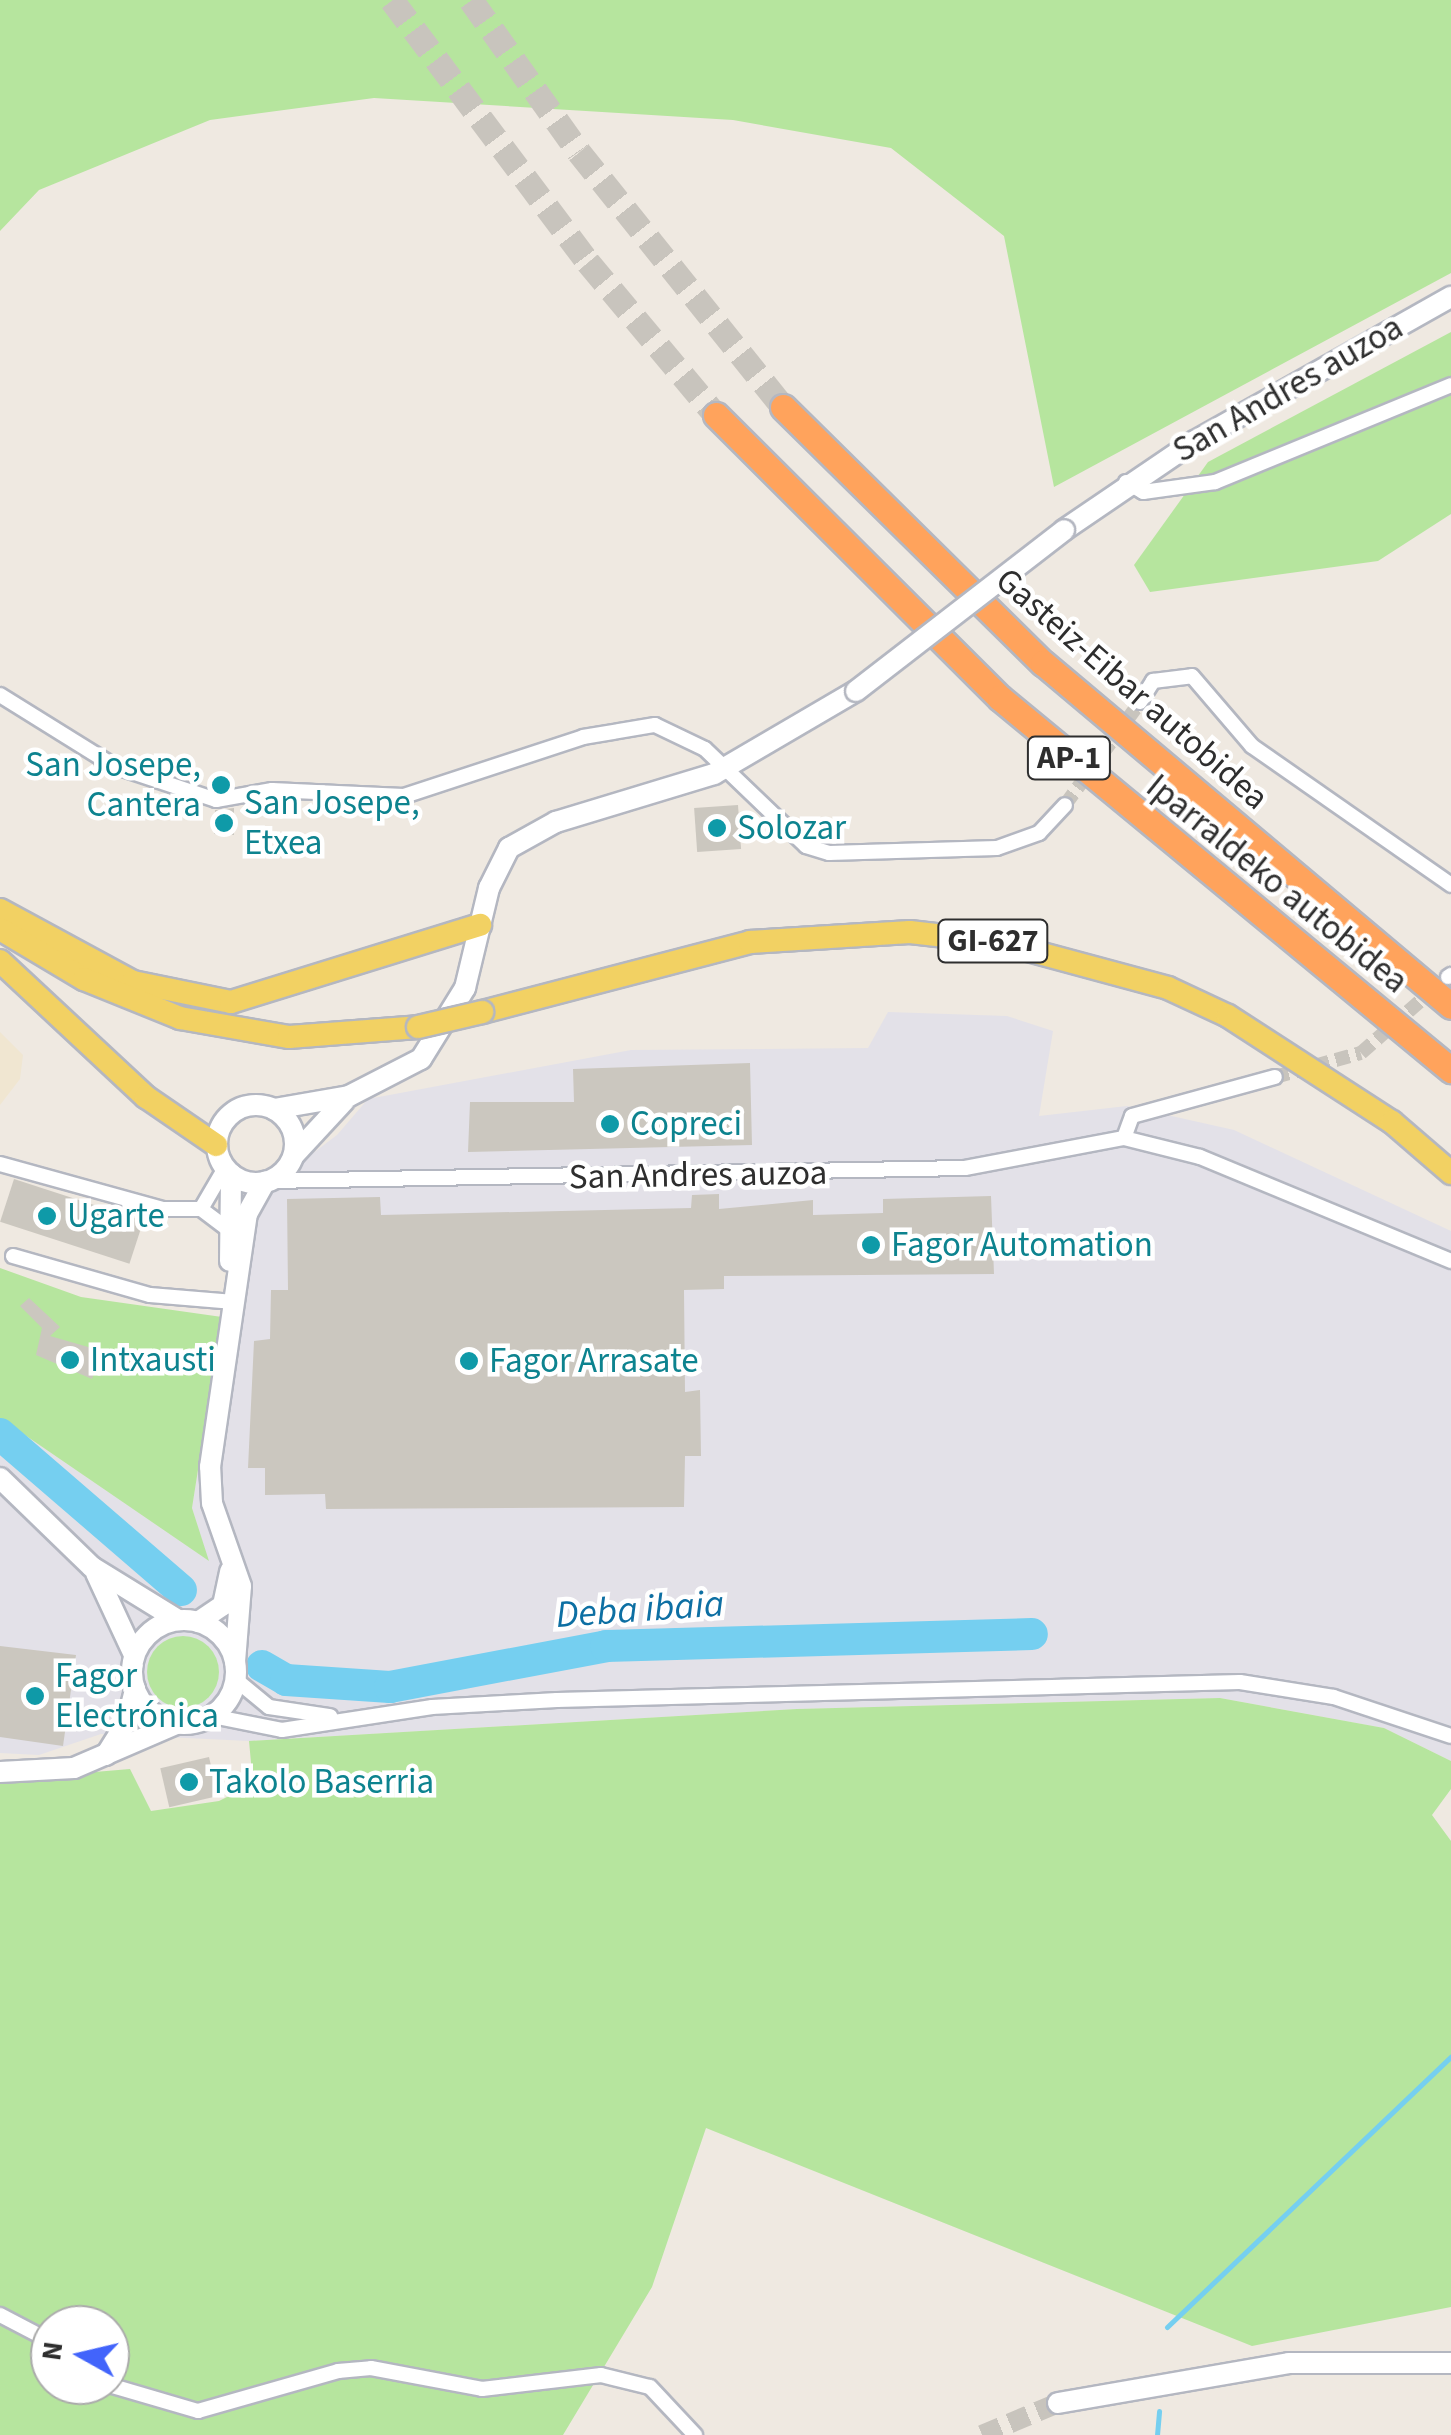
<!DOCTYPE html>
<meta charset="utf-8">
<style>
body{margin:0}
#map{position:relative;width:1451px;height:2435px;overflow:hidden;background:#efe9e1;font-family:"Source Sans 3",sans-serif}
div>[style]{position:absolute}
.industrial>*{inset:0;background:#e3e1e8}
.education>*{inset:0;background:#f0e6d1}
.green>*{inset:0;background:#b6e59e}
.round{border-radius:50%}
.stream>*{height:5px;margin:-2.5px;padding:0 2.5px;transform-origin:2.5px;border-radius:2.5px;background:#75cff0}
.river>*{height:32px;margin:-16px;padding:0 16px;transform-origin:16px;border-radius:16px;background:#75cff0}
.building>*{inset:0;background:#cbc7bf;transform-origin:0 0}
.street-tunnel>*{height:14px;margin-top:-7px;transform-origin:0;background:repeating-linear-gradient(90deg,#c8c4bd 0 14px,transparent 0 21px)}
.secondary-tunnel>*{height:20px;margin-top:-10px;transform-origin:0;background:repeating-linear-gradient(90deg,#c8c4bd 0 20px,transparent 0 30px)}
.highway-tunnel>*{height:25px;margin-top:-12.5px;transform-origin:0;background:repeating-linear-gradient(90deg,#c8c4bd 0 25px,transparent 0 37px)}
.roads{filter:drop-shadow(2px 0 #b4b7c1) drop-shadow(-2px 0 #b4b7c1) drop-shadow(0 2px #b4b7c1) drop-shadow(0 -2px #b4b7c1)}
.street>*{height:14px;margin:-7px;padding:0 7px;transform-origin:7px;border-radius:7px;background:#fff}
.secondary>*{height:20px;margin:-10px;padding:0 10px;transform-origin:10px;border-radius:10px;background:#fff}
.secondary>.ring{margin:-10px;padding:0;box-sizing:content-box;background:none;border:20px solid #fff;border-radius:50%}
.primary>*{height:22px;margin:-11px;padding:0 11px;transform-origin:11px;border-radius:11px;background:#f2d163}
.highway>*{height:25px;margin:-12.5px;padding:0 12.5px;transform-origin:12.5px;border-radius:12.5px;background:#ffa35c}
.bridges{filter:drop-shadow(2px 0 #b4b7c1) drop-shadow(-2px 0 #b4b7c1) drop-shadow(0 2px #b4b7c1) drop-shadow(0 -2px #b4b7c1)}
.secondary-bridge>*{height:20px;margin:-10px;padding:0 10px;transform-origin:10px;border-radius:10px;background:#fff}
.primary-bridge>*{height:22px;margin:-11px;padding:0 11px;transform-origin:11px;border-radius:11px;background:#f2d163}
.dots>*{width:28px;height:28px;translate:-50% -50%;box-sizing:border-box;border:5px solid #fff;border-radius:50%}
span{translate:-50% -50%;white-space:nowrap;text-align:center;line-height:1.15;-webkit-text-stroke:9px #fff;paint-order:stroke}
.shield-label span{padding:2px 8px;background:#fff;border:2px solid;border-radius:8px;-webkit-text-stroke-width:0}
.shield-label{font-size:32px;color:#2e2e2e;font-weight:700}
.street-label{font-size:35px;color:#2e2e2e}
.culture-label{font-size:35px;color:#0d838f}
.right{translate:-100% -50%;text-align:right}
.left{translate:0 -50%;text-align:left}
.water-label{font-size:38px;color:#0d6fa3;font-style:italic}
.north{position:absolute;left:30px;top:2305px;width:100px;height:100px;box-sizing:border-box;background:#fff;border:2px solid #ababab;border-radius:50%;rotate:278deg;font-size:28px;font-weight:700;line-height:40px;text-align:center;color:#2e2e2e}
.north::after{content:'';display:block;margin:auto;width:35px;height:45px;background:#4264fb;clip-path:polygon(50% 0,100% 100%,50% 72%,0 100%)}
</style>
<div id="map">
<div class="industrial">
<i style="clip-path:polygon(888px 1012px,1007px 1016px,1053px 1031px,1039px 1116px,1127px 1106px,1234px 1130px,1451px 1231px,1451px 1761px,1384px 1728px,1220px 1698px,797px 1709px,249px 1741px,101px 1734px,39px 1755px,0 1753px,0 1418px,208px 1560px,192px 1508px,239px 1209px,337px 1135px,368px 1099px,631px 1050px,868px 1048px)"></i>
</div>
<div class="education">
<i style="clip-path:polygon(0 1032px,23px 1055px,20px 1079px,0 1105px)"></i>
</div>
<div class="green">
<i style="clip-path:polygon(0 0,1451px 0,1451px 273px,1054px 487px,1004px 236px,891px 148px,733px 120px,374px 98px,210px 120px,39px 190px,0 231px)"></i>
<i style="clip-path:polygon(1451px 332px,1451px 514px,1378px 561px,1150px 592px,1134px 565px,1208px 462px)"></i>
<i style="clip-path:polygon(0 1268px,81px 1297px,222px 1317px,192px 1508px,209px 1561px,0 1418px)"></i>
<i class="round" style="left:147px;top:1636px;width:72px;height:72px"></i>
<i style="clip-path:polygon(evenodd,1220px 1698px,1384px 1728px,1451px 1761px,1451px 1789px,1432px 1815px,1451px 1841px,1451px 2307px,1252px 2346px,706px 2128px,652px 2287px,563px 2435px,0 2435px,0 1780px,130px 1769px,151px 1811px,219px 1801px,253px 1784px,249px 1741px,797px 1709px,1220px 1698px,50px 2325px,110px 2325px,110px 2385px,50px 2385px,50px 2325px)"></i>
</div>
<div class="stream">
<i style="left:1167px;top:2327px;width:392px;rotate:-43.6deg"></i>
<i style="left:1157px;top:2435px;width:24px;rotate:-85deg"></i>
</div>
<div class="river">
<i style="left:0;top:1434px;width:239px;rotate:40.8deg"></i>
<i style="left:262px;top:1666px;width:28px;rotate:30deg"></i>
<i style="left:286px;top:1680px;width:104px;rotate:3.9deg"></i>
<i style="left:390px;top:1687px;width:220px;rotate:-10.7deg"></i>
<i style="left:606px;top:1646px;width:426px;rotate:-1.6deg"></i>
</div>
<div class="building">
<i style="left:738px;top:805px;width:44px;height:44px;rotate:86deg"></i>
<i style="clip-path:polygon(234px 808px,234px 835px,214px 834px,215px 810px)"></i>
<i style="clip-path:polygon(750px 1063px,752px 1145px,468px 1152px,470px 1102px,574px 1102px,573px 1069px)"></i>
<i style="left:14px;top:1179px;width:136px;height:45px;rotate:18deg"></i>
<i style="clip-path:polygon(719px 1194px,719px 1209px,813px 1200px,813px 1215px,883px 1213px,883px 1199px,991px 1196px,994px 1274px,724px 1276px,724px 1289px,684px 1290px,685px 1392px,700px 1390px,701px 1456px,685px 1456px,684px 1507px,326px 1509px,325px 1494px,265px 1495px,265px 1468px,248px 1468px,254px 1341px,270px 1339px,271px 1290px,288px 1290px,287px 1199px,380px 1197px,381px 1215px,691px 1208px,692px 1195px)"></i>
<i style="clip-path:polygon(29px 1298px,60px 1327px,50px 1336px,102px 1351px,92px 1379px,36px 1355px,42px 1328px,20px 1306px)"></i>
<i style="clip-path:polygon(0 1646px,76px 1655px,63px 1746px,0 1737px)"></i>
<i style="left:209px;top:1757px;width:40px;height:50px;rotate:77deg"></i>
</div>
<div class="street-tunnel">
<i style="left:1065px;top:805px;width:127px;rotate:-53.9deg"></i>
<i style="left:1275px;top:1077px;width:89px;rotate:-15.6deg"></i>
<i style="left:1361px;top:1053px;width:100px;rotate:-41.3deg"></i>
</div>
<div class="secondary-tunnel">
<i style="left:982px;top:2435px;width:82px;rotate:-22.8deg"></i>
</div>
<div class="highway-tunnel">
<i style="left:392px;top:0;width:327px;rotate:53.2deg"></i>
<i style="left:588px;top:262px;width:199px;rotate:50.1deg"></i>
<i style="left:471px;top:0;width:186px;rotate:54.6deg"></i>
<i style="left:579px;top:152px;width:327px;rotate:51.3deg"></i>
</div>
<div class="roads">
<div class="street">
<i style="left:1126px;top:482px;width:20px;rotate:30deg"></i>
<i style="left:1143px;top:492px;width:73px;rotate:-7.9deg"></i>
<i style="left:1215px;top:482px;width:255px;rotate:-22.3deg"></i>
<i style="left:0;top:695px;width:134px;rotate:31.9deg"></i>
<i style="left:114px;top:766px;width:108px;rotate:18.4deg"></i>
<i style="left:216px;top:800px;width:57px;rotate:-10.1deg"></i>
<i style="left:272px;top:790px;width:132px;rotate:2.6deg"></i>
<i style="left:404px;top:796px;width:188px;rotate:-18.2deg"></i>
<i style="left:583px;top:737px;width:73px;rotate:-9.5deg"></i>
<i style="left:655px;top:725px;width:55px;rotate:25.6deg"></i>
<i style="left:705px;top:749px;width:140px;rotate:43.8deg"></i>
<i style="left:806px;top:846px;width:24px;rotate:17deg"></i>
<i style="left:829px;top:853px;width:168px;rotate:-1.7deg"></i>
<i style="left:997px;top:848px;width:45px;rotate:-19.7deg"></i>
<i style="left:1039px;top:833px;width:38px;rotate:-47deg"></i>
<i style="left:1140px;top:702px;width:25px;rotate:-58deg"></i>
<i style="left:1153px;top:681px;width:39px;rotate:-7deg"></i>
<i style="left:1192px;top:676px;width:92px;rotate:49.4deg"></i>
<i style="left:1252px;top:746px;width:243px;rotate:34.9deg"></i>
<i style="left:1448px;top:977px;width:4px;rotate:-34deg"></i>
<i style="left:1124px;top:1138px;width:23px;rotate:-70deg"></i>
<i style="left:1132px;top:1116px;width:148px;rotate:-15.3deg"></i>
<i style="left:0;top:1164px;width:169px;rotate:15.4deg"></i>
<i style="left:163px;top:1209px;width:38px"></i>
<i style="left:269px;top:1181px;width:696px;rotate:-1.07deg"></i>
<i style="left:965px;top:1168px;width:162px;rotate:-10.7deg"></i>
<i style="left:1124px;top:1138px;width:78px;rotate:14deg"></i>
<i style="left:1200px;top:1157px;width:272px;rotate:22.5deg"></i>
<i style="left:201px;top:1209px;width:48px;rotate:-59.7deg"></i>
<i style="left:201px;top:1209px;width:36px;rotate:37deg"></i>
<i style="left:13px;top:1256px;width:142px;rotate:15.9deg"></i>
<i style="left:150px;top:1295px;width:84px;rotate:4.8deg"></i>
<i style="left:235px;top:1679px;width:44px;rotate:39.5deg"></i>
<i style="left:269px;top:1707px;width:62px;rotate:8.4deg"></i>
<i style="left:212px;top:1716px;width:71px;rotate:11.3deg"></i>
<i style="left:282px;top:1730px;width:152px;rotate:-8.7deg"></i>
<i style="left:432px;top:1707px;width:125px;rotate:-3.2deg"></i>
<i style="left:557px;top:1700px;width:683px;rotate:-1.51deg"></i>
<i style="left:1240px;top:1682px;width:95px;rotate:9.1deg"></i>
<i style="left:1334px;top:1697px;width:123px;rotate:18.4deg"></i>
<i style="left:0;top:2315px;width:56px;rotate:27.5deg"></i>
<i style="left:109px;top:2385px;width:93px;rotate:16.3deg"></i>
<i style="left:198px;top:2411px;width:146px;rotate:-15.9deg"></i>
<i style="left:338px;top:2371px;width:33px;rotate:-5deg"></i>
<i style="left:371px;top:2368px;width:113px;rotate:10.7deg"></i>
<i style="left:482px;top:2389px;width:120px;rotate:-6.7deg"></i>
<i style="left:601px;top:2375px;width:50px;rotate:13.8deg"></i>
<i style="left:650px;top:2387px;width:66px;rotate:46.8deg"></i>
</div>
<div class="secondary">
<i style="left:1064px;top:530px;width:158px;rotate:-34.2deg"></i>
<i style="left:1195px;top:441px;width:294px;rotate:-29.4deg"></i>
<i class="ring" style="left:217px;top:1105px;width:58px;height:58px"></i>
<i style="left:274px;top:1109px;width:76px;rotate:-9.8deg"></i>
<i style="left:349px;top:1096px;width:81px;rotate:-27.2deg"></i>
<i style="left:421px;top:1059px;width:84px;rotate:-58.2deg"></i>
<i style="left:465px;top:988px;width:103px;rotate:-76.5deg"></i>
<i style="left:489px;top:888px;width:45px;rotate:-63.4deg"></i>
<i style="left:509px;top:848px;width:54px;rotate:-29deg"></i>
<i style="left:556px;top:822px;width:165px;rotate:-16.9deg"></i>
<i style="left:714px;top:774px;width:164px;rotate:-30.3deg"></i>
<i style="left:294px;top:1155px;width:74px;rotate:-47.2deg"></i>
<i style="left:230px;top:1261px;width:87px;rotate:-89.3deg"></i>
<i style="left:0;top:1478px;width:128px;rotate:44.1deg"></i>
<i style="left:92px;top:1567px;width:101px;rotate:31.6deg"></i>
<i style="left:96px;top:1573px;width:90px;rotate:65.1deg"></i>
<i class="ring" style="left:132px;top:1620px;width:84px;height:84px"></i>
<i style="left:198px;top:1622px;width:30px;rotate:-34deg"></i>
<i style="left:223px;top:1605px;width:35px;rotate:-78deg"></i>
<i style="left:235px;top:1662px;width:76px;rotate:-85.5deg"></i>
<i style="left:241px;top:1586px;width:88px;rotate:-109.3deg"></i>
<i style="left:212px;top:1503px;width:36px;rotate:-93deg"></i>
<i style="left:210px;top:1467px;width:256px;rotate:-81.7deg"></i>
<i style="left:247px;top:1214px;width:37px;rotate:-61deg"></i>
<i style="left:106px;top:1755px;width:39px;rotate:-58deg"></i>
<i style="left:127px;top:1722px;width:34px;rotate:-76deg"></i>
<i style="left:0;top:1772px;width:74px;rotate:-3.1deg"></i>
<i style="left:74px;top:1768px;width:111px;rotate:-23.3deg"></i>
<i style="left:1058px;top:2403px;width:234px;rotate:-9.8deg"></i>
<i style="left:1289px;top:2363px;width:162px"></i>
</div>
<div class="primary">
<i style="left:0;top:910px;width:151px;rotate:28.4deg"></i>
<i style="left:133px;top:982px;width:100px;rotate:11.5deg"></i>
<i style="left:231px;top:1002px;width:261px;rotate:-17.2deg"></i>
<i style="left:0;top:929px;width:98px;rotate:30.8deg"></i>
<i style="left:84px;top:979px;width:104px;rotate:22.1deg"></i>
<i style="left:180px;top:1018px;width:111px;rotate:9.9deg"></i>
<i style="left:289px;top:1037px;width:129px;rotate:-4.4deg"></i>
<i style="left:0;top:961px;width:200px;rotate:43deg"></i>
<i style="left:146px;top:1097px;width:85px;rotate:34.4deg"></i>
<i style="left:482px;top:1012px;width:277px;rotate:-14.6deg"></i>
<i style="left:750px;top:942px;width:160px;rotate:-3.6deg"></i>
<i style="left:910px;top:932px;width:89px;rotate:6.5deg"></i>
<i style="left:998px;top:942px;width:176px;rotate:15.1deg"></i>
<i style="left:1168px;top:988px;width:66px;rotate:25deg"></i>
<i style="left:1228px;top:1016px;width:195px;rotate:32.9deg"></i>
<i style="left:1392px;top:1122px;width:78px;rotate:40.8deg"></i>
</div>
<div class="highway">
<i style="left:783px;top:407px;width:365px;rotate:44.6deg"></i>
<i style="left:1043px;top:663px;width:533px;rotate:40.05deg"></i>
<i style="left:716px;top:415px;width:401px;rotate:44.9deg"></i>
<i style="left:1000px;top:698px;width:585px;rotate:39.52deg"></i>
</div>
</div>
<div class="bridges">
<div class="secondary-bridge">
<i style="left:856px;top:691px;width:263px;rotate:-37.7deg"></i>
</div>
<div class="primary-bridge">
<i style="left:418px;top:1027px;width:66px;rotate:-13.2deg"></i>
</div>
</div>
<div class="dots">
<i style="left:221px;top:785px;background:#0f9aa8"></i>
<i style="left:224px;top:823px;background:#0f9aa8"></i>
<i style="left:717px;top:828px;background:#0f9aa8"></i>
<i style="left:610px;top:1124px;background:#0f9aa8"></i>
<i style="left:47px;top:1216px;background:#0f9aa8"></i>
<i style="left:871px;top:1245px;background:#0f9aa8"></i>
<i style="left:70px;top:1360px;background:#0f9aa8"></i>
<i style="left:469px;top:1361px;background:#0f9aa8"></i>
<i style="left:35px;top:1696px;background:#0f9aa8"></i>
<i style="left:189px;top:1782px;background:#0f9aa8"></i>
</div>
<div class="shield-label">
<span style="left:1069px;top:758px">AP-1</span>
<span style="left:993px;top:941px">GI-627</span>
</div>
<div class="street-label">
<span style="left:1288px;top:389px;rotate:-30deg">San Andres auzoa</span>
<span style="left:1132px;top:689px;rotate:41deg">Gasteiz-Eibar autobidea</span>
<span style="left:1277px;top:884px;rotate:39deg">Iparraldeko autobidea</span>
<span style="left:698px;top:1175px;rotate:-1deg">San Andres auzoa</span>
</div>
<div class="culture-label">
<span class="right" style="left:201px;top:785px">San Josepe,<br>Cantera</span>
<span class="left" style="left:244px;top:823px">San Josepe,<br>Etxea</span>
<span class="left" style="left:737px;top:828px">Solozar</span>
<span class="left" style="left:630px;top:1124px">Copreci</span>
<span class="left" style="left:67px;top:1216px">Ugarte</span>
<span class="left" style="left:891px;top:1245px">Fagor Automation</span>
<span class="left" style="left:90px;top:1360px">Intxausti</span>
<span class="left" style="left:489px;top:1361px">Fagor Arrasate</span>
<span class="left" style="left:55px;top:1696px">Fagor<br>Electrónica</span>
<span class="left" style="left:209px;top:1782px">Takolo Baserria</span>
</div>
<div class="water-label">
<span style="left:640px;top:1610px;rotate:-4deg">Deba ibaia</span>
</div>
<div class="north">N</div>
</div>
